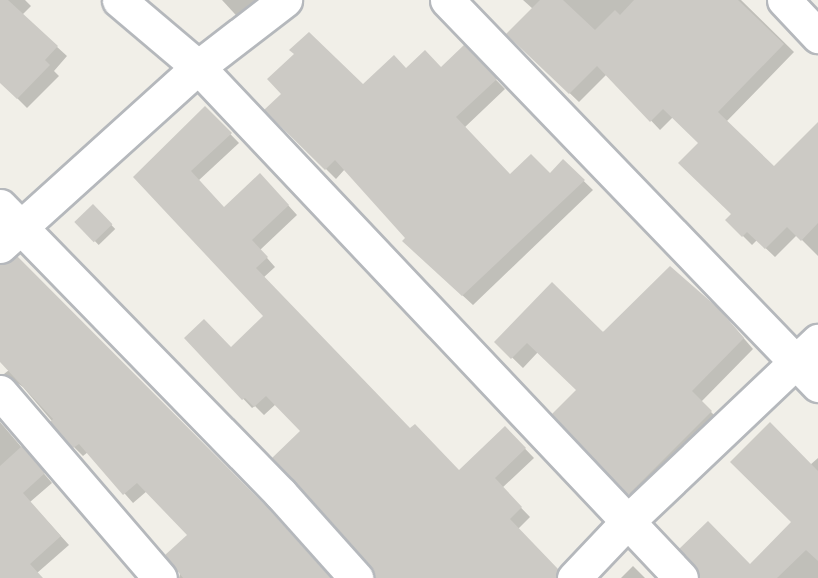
<!DOCTYPE html>
<style>
body{margin:0}
#map{position:relative;width:818px;height:578px;overflow:hidden;background:#f1efe8;font-family:Cabin,sans-serif}
div>[style]{position:absolute}
.shadow>*{inset:0;background:#0003;transform-origin:0 0}
.building>*{inset:0;background:#cccac5;transform-origin:0 0}
.roads{filter:drop-shadow(2px 0 #b5b8bc) drop-shadow(-2px 0 #b5b8bc) drop-shadow(0 2px #b5b8bc) drop-shadow(0 -2px #b5b8bc)}
.minor>*{height:33px;margin:-16.5px;padding:0 16.5px;transform-origin:16.5px;border-radius:16.5px;background:#fff}
span{translate:-50% -50%;white-space:nowrap;text-align:center;line-height:1.15;-webkit-text-stroke:6px #fff;paint-order:stroke}
</style>
<div id="map">
<div class="shadow">
<i style="clip-path:polygon(0 0,25px 0,31px 6px,22px 15px,67px 56px,54px 71px,59px 76px,27px 108px,0 81px)"></i>
<i style="clip-path:polygon(222px 0,277px 0,245px 25px)"></i>
<i style="clip-path:polygon(523px 0,741px 0,794px 52px,726px 122px,774px 168px,818px 136px,818px 256px,797px 235px,775px 257px,757px 240px,752px 245px,727px 220px,733px 215px,700px 143px,673px 117px,660px 130px,607px 74px,579px 102px,517px 43px,533px 9px)"></i>
<i style="clip-path:polygon(464px 47px,505px 89px,464px 128px,511px 176px,550px 175px,563px 161px,593px 190px,473px 305px,413px 250px,407px 238px,345px 169px,336px 179px,267px 110px,363px 86px,407px 70px,441px 69px)"></i>
<i style="clip-path:polygon(205px 108px,239px 143px,198px 181px,224px 209px,269px 184px,297px 215px,260px 250px,275px 267px,263px 278px,410px 430px,459px 472px,505px 428px,534px 458px,502px 488px,530px 517px,518px 529px,566px 578px,374px 578px,371px 565px,302px 431px,276px 404px,264px 415px,255px 406px,252px 408px,186px 338px,231px 349px,266px 316px,135px 177px)"></i>
<i style="left:93px;top:206px;width:32px;height:23px;rotate:46deg"></i>
<i style="clip-path:polygon(0 265px,330px 578px,179px 578px,189px 535px,147px 491px,133px 503px,88px 452px,83px 456px,74px 447px,23px 387px,4px 374px,9px 370px,0 361px)"></i>
<i style="clip-path:polygon(728px 320px,753px 349px,701px 402px,721px 422px,639px 504px,554px 414px,578px 390px,538px 352px,523px 368px,496px 342px)"></i>
<i style="clip-path:polygon(0 422px,52px 483px,30px 502px,69px 545px,37px 573px,42px 578px,0 578px)"></i>
<i style="clip-path:polygon(818px 458px,818px 578px,708px 578px,750px 566px,793px 522px,810px 465px)"></i>
<i style="clip-path:polygon(633px 566px,645px 578px,621px 578px)"></i>
</div>
<div class="building">
<i style="clip-path:polygon(0 0,8px 0,58px 46px,45px 60px,50px 65px,17px 99px,0 83px)"></i>
<i style="clip-path:polygon(540px 0,563px 0,595px 30px,615px 10px,620px 15px,634px 0,738px 0,784px 44px,718px 112px,774px 166px,818px 122px,818px 223px,801px 241px,787px 227px,765px 249px,747px 232px,742px 237px,725px 220px,731px 214px,678px 163px,698px 143px,663px 109px,650px 122px,597px 66px,569px 94px,506px 34px)"></i>
<i style="clip-path:polygon(309px 32px,363px 84px,394px 55px,406px 68px,425px 50px,441px 67px,464px 45px,497px 79px,456px 117px,510px 174px,531px 154px,550px 173px,563px 159px,585px 180px,462px 296px,402px 241px,405px 238px,335px 160px,325px 170px,264px 110px,281px 94px,267px 79px,294px 54px,289px 50px)"></i>
<i style="clip-path:polygon(205px 106px,232px 133px,191px 171px,224px 207px,260px 173px,289px 205px,252px 240px,268px 257px,256px 268px,410px 428px,415px 424px,459px 470px,505px 426px,526px 448px,495px 478px,522px 507px,510px 519px,558px 569px,556px 578px,374px 578px,370px 566px,272px 458px,300px 431px,266px 396px,254px 407px,245px 398px,242px 400px,184px 338px,204px 319px,231px 347px,263px 316px,133px 177px)"></i>
<i style="left:93px;top:204px;width:28px;height:26px;rotate:46deg"></i>
<i style="clip-path:polygon(17px 256px,267px 507px,331px 578px,183px 578px,165px 555px,187px 535px,137px 483px,123px 495px,79px 444px,73px 448px,50px 422px,53px 419px,0 362px,0 264px)"></i>
<i style="clip-path:polygon(670px 266px,718px 308px,744px 338px,692px 391px,712px 411px,628px 495px,552px 414px,576px 390px,527px 343px,511px 359px,494px 342px,552px 282px,603px 332px)"></i>
<i style="clip-path:polygon(770px 422px,818px 471px,818px 561px,806px 550px,777px 578px,699px 578px,695px 566px,679px 549px,708px 521px,750px 564px,791px 522px,730px 462px)"></i>
<i style="clip-path:polygon(22px 446px,45px 473px,23px 493px,61px 536px,30px 564px,43px 578px,0 578px,0 466px)"></i>
</div>
<div class="roads">
<div class="minor">
<i style="left:119px;top:0;width:104px;rotate:40.3deg"></i>
<i style="left:198px;top:67px;width:703px;rotate:46.61deg"></i>
<i style="left:447px;top:0;width:535px;rotate:46.06deg"></i>
<i style="left:784px;top:0;width:50px;rotate:46.6deg"></i>
<i style="left:0;top:206px;width:402px;rotate:45.7deg"></i>
<i style="left:281px;top:494px;width:113px;rotate:48.2deg"></i>
<i style="left:0;top:246px;width:267px;rotate:-42.1deg"></i>
<i style="left:198px;top:67px;width:110px;rotate:-37.6deg"></i>
<i style="left:0;top:392px;width:245px;rotate:49.3deg"></i>
<i style="left:574px;top:578px;width:79px;rotate:-46.5deg"></i>
<i style="left:628px;top:521px;width:262px;rotate:-43.5deg"></i>
</div>
</div>
</div>
